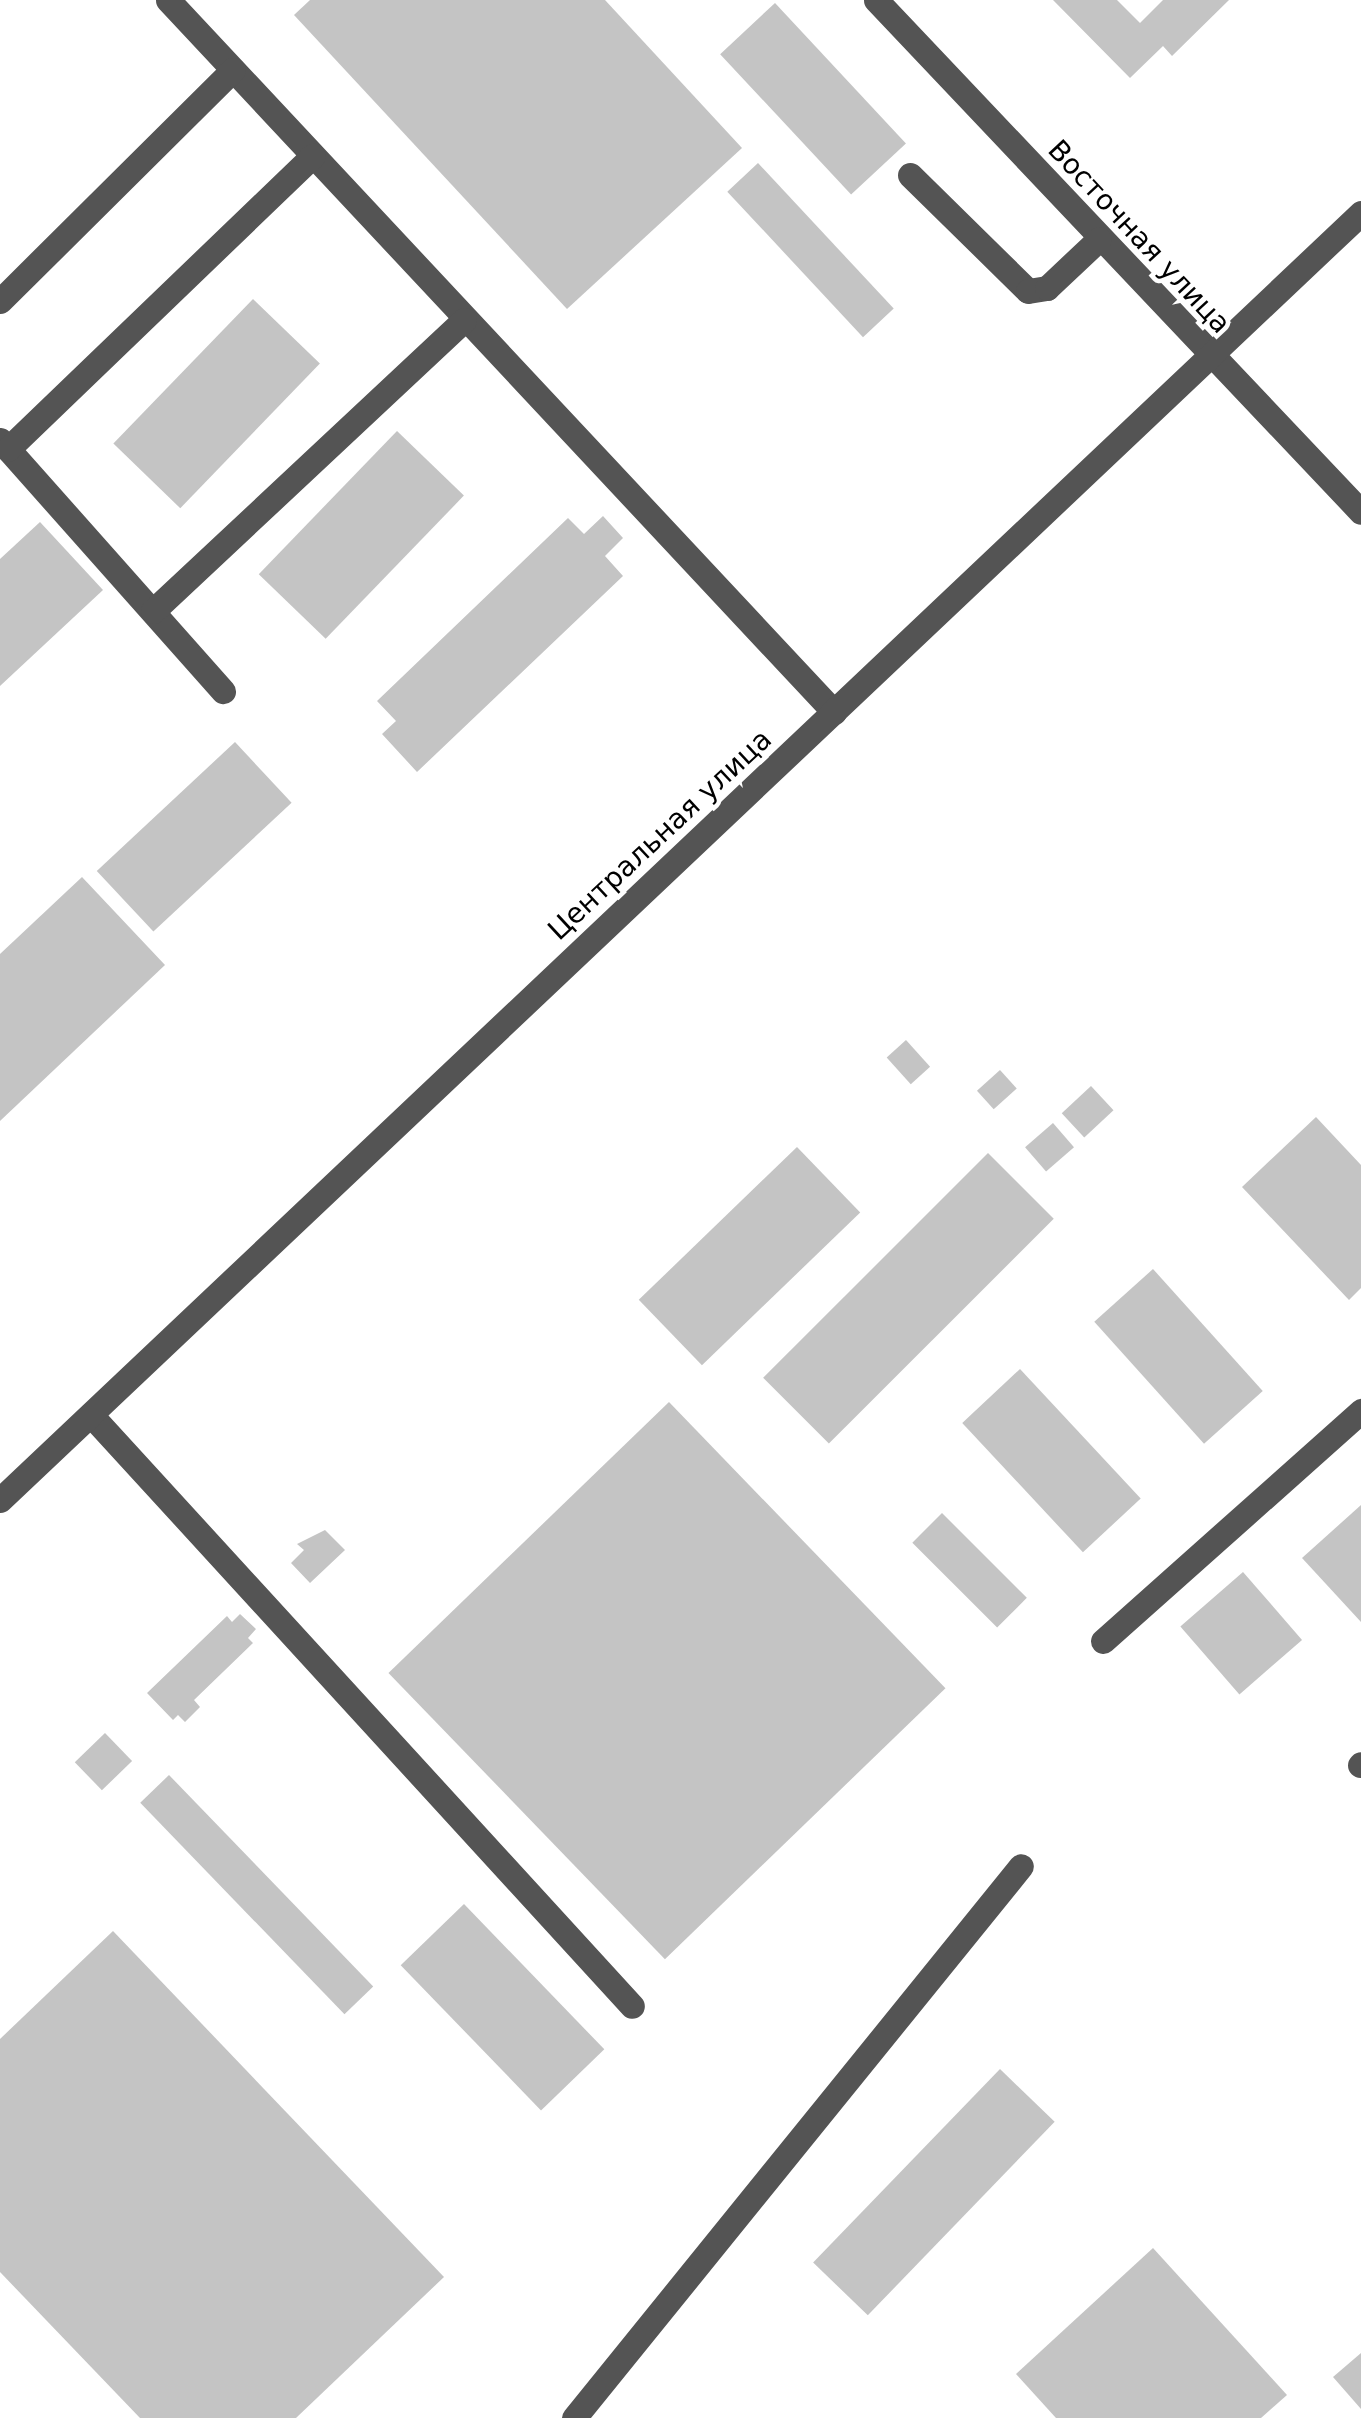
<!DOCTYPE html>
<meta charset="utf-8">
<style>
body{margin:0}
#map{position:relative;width:1361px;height:2418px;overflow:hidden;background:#fff;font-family:"DejaVu Sans",sans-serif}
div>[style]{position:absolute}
.building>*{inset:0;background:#c4c4c4;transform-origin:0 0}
.minor>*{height:25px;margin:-12.5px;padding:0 12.5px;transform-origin:12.5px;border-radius:12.5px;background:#545454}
span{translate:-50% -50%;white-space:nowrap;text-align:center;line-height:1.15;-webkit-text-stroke:9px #fff;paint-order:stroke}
.street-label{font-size:28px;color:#000}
</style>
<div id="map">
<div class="building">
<i style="clip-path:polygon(310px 0,605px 0,742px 148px,567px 309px,294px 15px)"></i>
<i style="clip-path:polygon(1053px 0,1117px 0,1140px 23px,1163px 0,1229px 0,1172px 56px,1163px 46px,1130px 78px)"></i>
<i style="left:775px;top:3px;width:192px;height:75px;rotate:47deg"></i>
<i style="left:758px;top:163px;width:199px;height:42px;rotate:47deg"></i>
<i style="left:253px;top:299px;width:93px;height:201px;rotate:44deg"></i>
<i style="left:397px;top:431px;width:93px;height:199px;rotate:44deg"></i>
<i style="clip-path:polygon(603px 516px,623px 538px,605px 556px,623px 576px,417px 772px,382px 734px,396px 721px,377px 701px,568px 518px,584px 534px)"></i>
<i style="clip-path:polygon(40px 522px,103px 590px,0 686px,0 559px)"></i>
<i style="left:235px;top:742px;width:83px;height:189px;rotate:47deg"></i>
<i style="clip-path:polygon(82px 877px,165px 965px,0 1121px,0 954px)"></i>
<i style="left:906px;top:1040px;width:36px;height:26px;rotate:48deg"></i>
<i style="left:1000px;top:1070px;width:25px;height:31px;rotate:48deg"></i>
<i style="left:1091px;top:1086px;width:33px;height:40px;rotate:47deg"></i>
<i style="clip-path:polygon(1316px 1117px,1361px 1165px,1361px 1288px,1349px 1300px,1242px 1187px)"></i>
<i style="left:1053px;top:1123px;width:32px;height:37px;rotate:49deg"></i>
<i style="left:797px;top:1147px;width:91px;height:220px;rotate:46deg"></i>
<i style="left:988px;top:1153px;width:93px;height:318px;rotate:45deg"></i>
<i style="left:1153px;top:1269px;width:164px;height:79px;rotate:48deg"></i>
<i style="left:1020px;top:1369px;width:177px;height:79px;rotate:47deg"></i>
<i style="left:669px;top:1402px;width:398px;height:390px;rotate:46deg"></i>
<i style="clip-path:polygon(1361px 1505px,1361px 1622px,1302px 1558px)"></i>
<i style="left:942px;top:1513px;width:120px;height:42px;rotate:45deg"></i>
<i style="clip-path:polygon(325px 1530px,345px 1550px,310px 1583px,291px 1563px,304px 1550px,297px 1544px)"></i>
<i style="left:1243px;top:1572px;width:90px;height:83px;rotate:49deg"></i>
<i style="clip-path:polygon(240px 1614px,256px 1629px,248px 1638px,253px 1643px,194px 1700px,200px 1707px,185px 1722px,178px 1715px,173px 1720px,147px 1693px,227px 1616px,232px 1622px)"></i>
<i style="left:105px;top:1733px;width:39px;height:42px;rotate:46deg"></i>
<i style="left:169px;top:1775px;width:294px;height:40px;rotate:46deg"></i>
<i style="left:464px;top:1904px;width:202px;height:88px;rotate:46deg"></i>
<i style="clip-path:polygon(113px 1931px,444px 2277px,296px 2418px,140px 2418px,0 2272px,0 2039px)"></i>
<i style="left:1000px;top:2069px;width:76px;height:269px;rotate:44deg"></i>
<i style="clip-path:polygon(1153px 2248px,1287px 2395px,1261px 2418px,1056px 2418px,1016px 2374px)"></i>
<i style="clip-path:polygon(1361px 2353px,1361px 2409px,1333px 2377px)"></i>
</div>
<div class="minor">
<i style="left:168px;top:0;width:975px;rotate:46.91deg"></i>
<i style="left:876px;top:0;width:705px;rotate:46.55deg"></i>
<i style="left:910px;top:175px;width:165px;rotate:44.5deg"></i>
<i style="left:1028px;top:291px;width:19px;rotate:-9deg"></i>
<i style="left:1047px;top:288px;width:71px;rotate:-43.3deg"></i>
<i style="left:0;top:301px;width:328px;rotate:-44.8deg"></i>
<i style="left:0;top:440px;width:336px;rotate:48.4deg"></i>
<i style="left:8px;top:449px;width:423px;rotate:-43.9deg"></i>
<i style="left:153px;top:611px;width:426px;rotate:-43.1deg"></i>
<i style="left:91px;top:1415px;width:801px;rotate:47.53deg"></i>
<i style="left:0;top:1500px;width:1873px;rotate:-43.4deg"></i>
<i style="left:1103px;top:1641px;width:346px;rotate:-41.7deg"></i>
<i style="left:1360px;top:1765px;width:1px;rotate:-45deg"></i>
<i style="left:574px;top:2418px;width:710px;rotate:-51deg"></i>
</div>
<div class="street-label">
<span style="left:1139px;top:237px;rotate:47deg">Восточная улица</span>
<span style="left:660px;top:835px;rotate:-43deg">Центральная улица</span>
</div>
</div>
